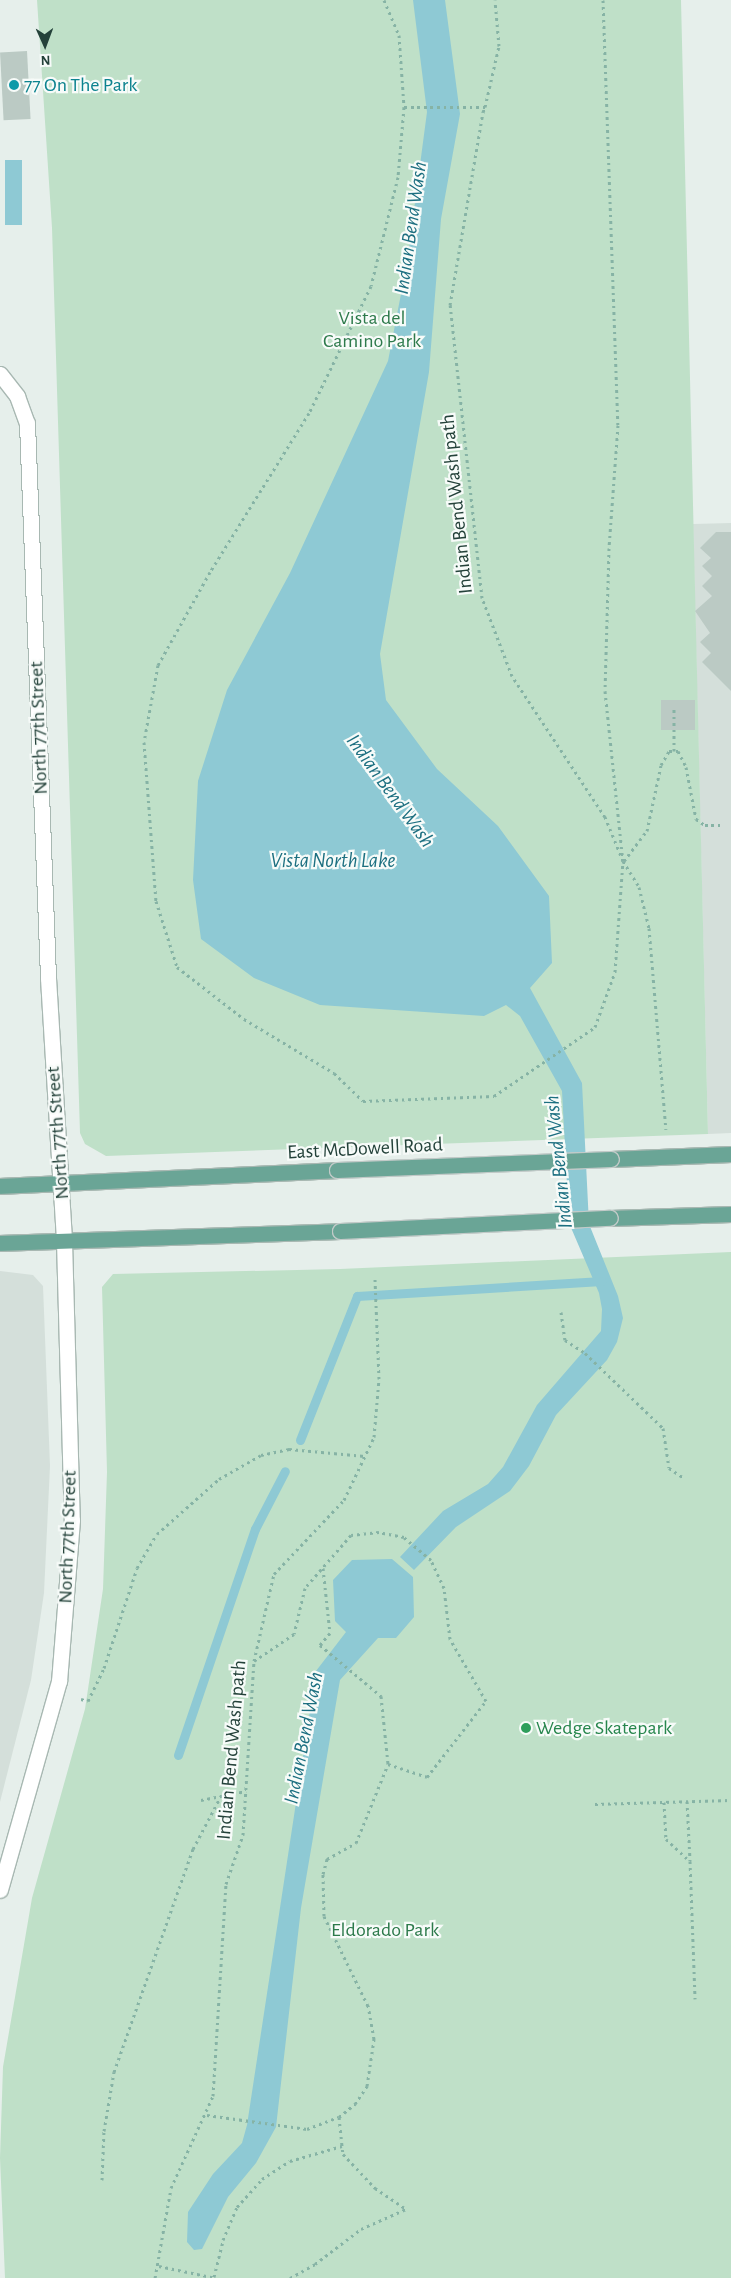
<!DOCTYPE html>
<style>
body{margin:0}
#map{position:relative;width:731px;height:2278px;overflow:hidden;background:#e6efeb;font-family:"Alegreya Sans",sans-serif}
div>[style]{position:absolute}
.built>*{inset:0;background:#d4dfda}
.green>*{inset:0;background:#bfe0c8}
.water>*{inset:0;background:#8ec9d4;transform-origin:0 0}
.stream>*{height:9px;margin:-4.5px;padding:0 4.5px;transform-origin:4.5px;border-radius:4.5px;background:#8ec9d4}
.building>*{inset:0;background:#bbcac4;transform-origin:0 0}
.path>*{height:3px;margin-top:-1.5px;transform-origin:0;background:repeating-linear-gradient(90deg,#86b3a5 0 2.5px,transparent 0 6.5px)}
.roads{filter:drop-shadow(1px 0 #a8b8b2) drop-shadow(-1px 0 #a8b8b2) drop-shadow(0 1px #a8b8b2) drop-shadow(0 -1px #a8b8b2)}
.minor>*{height:15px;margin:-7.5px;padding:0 7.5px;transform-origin:7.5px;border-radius:7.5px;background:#fff}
.major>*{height:15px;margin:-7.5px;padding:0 7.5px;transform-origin:7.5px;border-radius:7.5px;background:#6aa596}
.bridges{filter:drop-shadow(1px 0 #c2cac8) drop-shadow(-1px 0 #c2cac8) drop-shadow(0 1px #c2cac8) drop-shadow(0 -1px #c2cac8)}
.major-bridge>*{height:15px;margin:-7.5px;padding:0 7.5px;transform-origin:7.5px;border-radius:7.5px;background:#6aa596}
.dots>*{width:14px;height:14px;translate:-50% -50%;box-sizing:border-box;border:2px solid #f7fbf9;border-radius:50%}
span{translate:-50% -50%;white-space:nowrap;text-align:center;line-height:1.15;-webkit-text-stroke:4.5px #f7fbf9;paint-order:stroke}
.culture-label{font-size:20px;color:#0d838f}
.left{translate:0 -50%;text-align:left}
.park-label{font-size:20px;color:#2d7a4b}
.street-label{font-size:20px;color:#24423a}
.leisure-label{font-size:20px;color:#27864d}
.water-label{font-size:21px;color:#1c6f80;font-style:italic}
.north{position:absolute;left:20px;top:20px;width:50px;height:50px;-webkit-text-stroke:4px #f7fbf9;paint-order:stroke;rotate:178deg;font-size:14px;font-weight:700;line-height:20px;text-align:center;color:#24423a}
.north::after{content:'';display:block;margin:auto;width:18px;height:22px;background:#24423a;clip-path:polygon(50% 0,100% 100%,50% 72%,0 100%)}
</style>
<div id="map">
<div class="built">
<i style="clip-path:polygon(731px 523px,731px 1133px,708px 1134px,693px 524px)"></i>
<i style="clip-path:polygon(0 1271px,33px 1275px,43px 1286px,50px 1466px,44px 1593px,31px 1680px,0 1802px)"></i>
</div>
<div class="green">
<i style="clip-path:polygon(37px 0,681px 0,708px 1134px,106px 1156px,85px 1144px,80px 1133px,52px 228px)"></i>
<i style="clip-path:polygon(731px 1252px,731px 2278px,5px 2278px,0 2158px,3px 2067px,32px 1898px,85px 1709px,103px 1589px,107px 1472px,102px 1287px,113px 1274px,340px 1269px)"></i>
</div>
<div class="water">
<i style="clip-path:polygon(413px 0,445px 0,460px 114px,441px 219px,429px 372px,380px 654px,386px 700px,437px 769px,498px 826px,549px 896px,552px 963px,530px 988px,582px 1083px,589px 1224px,618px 1296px,623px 1318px,617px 1342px,607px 1360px,556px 1415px,529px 1466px,510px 1491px,456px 1527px,414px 1570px,400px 1557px,443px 1511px,488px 1484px,503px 1467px,537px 1405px,601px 1331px,602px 1309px,599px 1293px,569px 1223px,562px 1091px,520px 1016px,506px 1005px,484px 1016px,320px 1005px,254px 978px,201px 939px,193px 880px,198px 781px,227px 690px,290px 573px,388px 361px,407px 263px,427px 112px)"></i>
<i style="left:5px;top:160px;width:17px;height:65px"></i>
<i style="clip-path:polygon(392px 1559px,413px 1577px,414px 1617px,396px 1638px,378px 1638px,340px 1680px,301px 1908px,276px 2127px,256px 2163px,228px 2197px,202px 2249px,194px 2250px,187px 2242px,188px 2212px,213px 2174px,242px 2143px,247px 2125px,316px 1671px,346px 1632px,335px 1621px,333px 1580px,352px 1560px)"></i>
</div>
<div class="stream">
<i style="left:300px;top:1440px;width:155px;rotate:-68.4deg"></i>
<i style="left:357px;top:1296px;width:245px;rotate:-3.5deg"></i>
<i style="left:178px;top:1755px;width:239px;rotate:-71.2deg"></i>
<i style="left:255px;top:1529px;width:65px;rotate:-62.7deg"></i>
</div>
<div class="building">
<i style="left:27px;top:51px;width:68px;height:27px;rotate:87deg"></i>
<i style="clip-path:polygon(716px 532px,731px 532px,731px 691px,702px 662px,711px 653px,700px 642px,710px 633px,695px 611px,712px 596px,702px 586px,712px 576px,702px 566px,711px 558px,700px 548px)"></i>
<i style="left:695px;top:700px;width:30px;height:34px;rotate:90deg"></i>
</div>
<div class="path">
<i style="left:384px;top:0;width:38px;rotate:67deg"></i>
<i style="left:399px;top:35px;width:72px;rotate:86deg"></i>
<i style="left:603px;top:0;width:425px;rotate:88deg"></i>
<i style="left:618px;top:425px;width:123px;rotate:94.2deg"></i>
<i style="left:609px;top:548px;width:143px;rotate:91.6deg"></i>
<i style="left:605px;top:691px;width:171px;rotate:84deg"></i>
<i style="left:623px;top:861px;width:31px;rotate:58deg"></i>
<i style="left:639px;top:887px;width:42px;rotate:76.3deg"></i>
<i style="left:649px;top:928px;width:202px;rotate:85.2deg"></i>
<i style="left:485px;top:107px;width:81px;rotate:180deg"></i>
<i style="left:404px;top:107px;width:70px;rotate:94.9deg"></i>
<i style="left:398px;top:177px;width:112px;rotate:103.9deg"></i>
<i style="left:371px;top:286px;width:141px;rotate:116deg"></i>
<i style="left:309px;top:413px;width:187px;rotate:121.9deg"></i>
<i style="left:210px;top:572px;width:107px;rotate:119.2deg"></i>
<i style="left:158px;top:665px;width:78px;rotate:100.3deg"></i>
<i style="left:144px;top:742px;width:159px;rotate:85.7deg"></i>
<i style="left:156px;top:901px;width:69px;rotate:72.3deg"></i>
<i style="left:177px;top:967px;width:85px;rotate:37.8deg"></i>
<i style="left:244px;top:1019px;width:105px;rotate:31deg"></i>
<i style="left:334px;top:1073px;width:40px;rotate:44deg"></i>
<i style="left:363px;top:1101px;width:131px;rotate:-2.2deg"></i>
<i style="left:494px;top:1096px;width:122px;rotate:-34.3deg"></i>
<i style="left:595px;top:1027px;width:59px;rotate:-70deg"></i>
<i style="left:615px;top:972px;width:111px;rotate:-85.9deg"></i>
<i style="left:623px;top:861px;width:48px;rotate:-112.2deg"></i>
<i style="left:605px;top:817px;width:169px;rotate:-123.4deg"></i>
<i style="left:512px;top:676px;width:84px;rotate:-111deg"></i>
<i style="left:482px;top:598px;width:295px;rotate:-96.2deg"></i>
<i style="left:450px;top:305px;width:196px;rotate:-80.3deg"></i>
<i style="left:483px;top:112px;width:5px;rotate:-68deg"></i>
<i style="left:485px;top:107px;width:63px;rotate:-77.1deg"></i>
<i style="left:499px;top:46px;width:46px;rotate:-95deg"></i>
<i style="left:674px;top:751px;width:42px;rotate:-90deg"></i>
<i style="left:624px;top:861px;width:38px;rotate:-53deg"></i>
<i style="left:647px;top:831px;width:67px;rotate:-78deg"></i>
<i style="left:661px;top:765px;width:16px;rotate:-60deg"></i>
<i style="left:669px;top:751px;width:9px"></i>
<i style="left:678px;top:751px;width:18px;rotate:63deg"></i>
<i style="left:686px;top:767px;width:53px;rotate:79.1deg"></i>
<i style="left:696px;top:819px;width:11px;rotate:34deg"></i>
<i style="left:705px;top:825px;width:19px"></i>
<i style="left:561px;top:1312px;width:28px;rotate:82deg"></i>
<i style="left:565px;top:1340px;width:24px;rotate:33deg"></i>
<i style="left:585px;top:1353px;width:108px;rotate:43.9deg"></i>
<i style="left:663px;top:1428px;width:40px;rotate:81.5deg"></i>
<i style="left:669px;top:1468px;width:18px;rotate:34deg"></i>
<i style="left:323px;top:1568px;width:65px;rotate:83.9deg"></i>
<i style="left:330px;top:1633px;width:16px;rotate:130deg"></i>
<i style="left:320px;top:1645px;width:80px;rotate:39.9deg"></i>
<i style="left:381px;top:1696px;width:68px;rotate:84.1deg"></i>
<i style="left:81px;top:1699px;width:7px;rotate:16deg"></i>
<i style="left:88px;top:1701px;width:37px;rotate:-64deg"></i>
<i style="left:104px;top:1668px;width:105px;rotate:-71.7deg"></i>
<i style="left:137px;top:1568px;width:39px;rotate:-60deg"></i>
<i style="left:157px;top:1534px;width:83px;rotate:-41.6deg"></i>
<i style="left:219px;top:1479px;width:48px;rotate:-29.7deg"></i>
<i style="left:261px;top:1455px;width:29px;rotate:-12deg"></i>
<i style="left:289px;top:1449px;width:76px;rotate:5.3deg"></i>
<i style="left:201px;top:1800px;width:46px;rotate:-11.3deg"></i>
<i style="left:687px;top:1801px;width:60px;rotate:87.1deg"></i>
<i style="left:664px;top:1802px;width:37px;rotate:87deg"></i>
<i style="left:666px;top:1839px;width:33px;rotate:43deg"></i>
<i style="left:690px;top:1861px;width:138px;rotate:87.9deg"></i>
<i style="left:595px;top:1804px;width:136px;rotate:-1.7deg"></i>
<i style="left:207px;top:2115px;width:101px;rotate:8deg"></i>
<i style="left:307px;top:2129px;width:34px;rotate:-21deg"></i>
<i style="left:339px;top:2117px;width:21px;rotate:-39deg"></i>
<i style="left:355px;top:2104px;width:22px;rotate:-56deg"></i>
<i style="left:367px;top:2086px;width:48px;rotate:-81.5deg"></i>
<i style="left:374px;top:2039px;width:34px;rotate:-100deg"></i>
<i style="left:368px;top:2006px;width:100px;rotate:-116.1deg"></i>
<i style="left:324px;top:1916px;width:42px;rotate:-91.4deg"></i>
<i style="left:323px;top:1874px;width:16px;rotate:-75deg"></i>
<i style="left:327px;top:1859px;width:33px;rotate:-29deg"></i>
<i style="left:356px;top:1843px;width:85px;rotate:-67.9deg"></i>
<i style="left:388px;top:1764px;width:41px;rotate:18.4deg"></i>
<i style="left:427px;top:1777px;width:96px;rotate:-52.2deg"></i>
<i style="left:486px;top:1701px;width:72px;rotate:-120.1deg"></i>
<i style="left:450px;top:1639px;width:51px;rotate:-96.7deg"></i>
<i style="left:444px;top:1588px;width:31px;rotate:-115deg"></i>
<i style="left:431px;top:1560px;width:35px;rotate:-140deg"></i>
<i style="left:404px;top:1537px;width:25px;rotate:-169deg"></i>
<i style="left:379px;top:1532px;width:28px;rotate:174deg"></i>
<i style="left:351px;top:1535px;width:70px;rotate:131deg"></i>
<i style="left:305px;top:1588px;width:47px;rotate:103.4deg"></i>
<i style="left:294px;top:1634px;width:48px;rotate:146deg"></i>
<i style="left:339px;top:2117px;width:37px;rotate:84deg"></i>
<i style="left:343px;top:2154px;width:47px;rotate:46.7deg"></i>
<i style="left:375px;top:2188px;width:37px;rotate:34deg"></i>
<i style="left:102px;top:2180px;width:49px;rotate:-87.7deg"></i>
<i style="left:104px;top:2131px;width:60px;rotate:-80.4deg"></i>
<i style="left:114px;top:2072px;width:237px;rotate:-70.5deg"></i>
<i style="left:193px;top:1849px;width:62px;rotate:-62.2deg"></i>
<i style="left:159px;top:2266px;width:58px;rotate:11.9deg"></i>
<i style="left:214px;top:2277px;width:38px;rotate:-76deg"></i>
<i style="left:223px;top:2240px;width:36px;rotate:-67deg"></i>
<i style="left:237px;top:2207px;width:38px;rotate:-48deg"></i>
<i style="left:262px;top:2179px;width:33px;rotate:-33deg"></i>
<i style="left:290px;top:2161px;width:54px;rotate:-16.1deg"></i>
<i style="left:155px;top:2278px;width:91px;rotate:-79.9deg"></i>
<i style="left:171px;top:2188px;width:101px;rotate:-65.5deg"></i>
<i style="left:213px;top:2096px;width:212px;rotate:-86.5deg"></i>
<i style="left:226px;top:1884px;width:52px;rotate:-70.9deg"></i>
<i style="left:243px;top:1835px;width:174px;rotate:-86.4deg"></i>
<i style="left:254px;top:1661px;width:89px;rotate:-77.1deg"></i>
<i style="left:274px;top:1574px;width:102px;rotate:-46.6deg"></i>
<i style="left:344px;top:1500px;width:70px;rotate:-64.5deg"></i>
<i style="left:374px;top:1437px;width:58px;rotate:-85.1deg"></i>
<i style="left:379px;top:1379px;width:100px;rotate:-92.3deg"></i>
<i style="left:290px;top:2278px;width:29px;rotate:-29deg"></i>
<i style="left:315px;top:2264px;width:58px;rotate:-37.3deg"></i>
<i style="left:361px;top:2229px;width:49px;rotate:-24deg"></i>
</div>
<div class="roads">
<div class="minor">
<i style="left:0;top:374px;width:28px;rotate:52deg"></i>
<i style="left:17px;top:396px;width:29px;rotate:70deg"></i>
<i style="left:27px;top:423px;width:555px;rotate:87.83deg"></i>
<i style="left:48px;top:978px;width:263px;rotate:86.5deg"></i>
<i style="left:64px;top:1241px;width:279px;rotate:88.4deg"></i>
<i style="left:72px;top:1520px;width:162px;rotate:94.6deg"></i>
<i style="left:59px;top:1681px;width:217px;rotate:105.8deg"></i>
</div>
<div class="major">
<i style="left:611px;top:1159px;width:120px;rotate:-2.4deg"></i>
<i style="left:0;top:1186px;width:337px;rotate:-2.7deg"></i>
<i style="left:610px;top:1218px;width:121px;rotate:-1.9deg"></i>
<i style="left:0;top:1243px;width:340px;rotate:-2deg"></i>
</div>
</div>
<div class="bridges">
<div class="major-bridge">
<i style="left:337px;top:1170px;width:274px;rotate:-2.3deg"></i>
<i style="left:340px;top:1231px;width:270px;rotate:-2.8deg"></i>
</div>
</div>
<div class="dots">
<i style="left:14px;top:85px;background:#0f9aa8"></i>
<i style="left:526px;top:1728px;background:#2e9e5b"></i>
</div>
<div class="culture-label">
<span class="left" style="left:24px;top:85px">77 On The Park</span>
</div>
<div class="park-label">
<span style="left:372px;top:330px">Vista del<br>Camino Park</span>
<span style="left:385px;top:1930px">Eldorado Park</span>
</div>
<div class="street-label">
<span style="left:457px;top:504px;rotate:-96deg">Indian Bend Wash path</span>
<span style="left:39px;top:728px;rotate:-92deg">North 77th Street</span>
<span style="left:58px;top:1133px;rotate:-94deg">North 77th Street</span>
<span style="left:365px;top:1149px;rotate:-3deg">East McDowell Road</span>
<span style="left:68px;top:1537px;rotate:-88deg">North 77th Street</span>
<span style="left:232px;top:1750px;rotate:-85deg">Indian Bend Wash path</span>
</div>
<div class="leisure-label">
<span class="left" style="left:536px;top:1728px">Wedge Skatepark</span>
</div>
<div class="water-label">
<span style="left:411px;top:228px;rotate:-82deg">Indian Bend Wash</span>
<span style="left:390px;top:791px;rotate:54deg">Indian Bend Wash</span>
<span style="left:333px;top:861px">Vista North Lake</span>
<span style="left:559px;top:1162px;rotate:-96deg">Indian Bend Wash</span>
<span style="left:304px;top:1738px;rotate:-79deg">Indian Bend Wash</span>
</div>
<div class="north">N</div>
</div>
